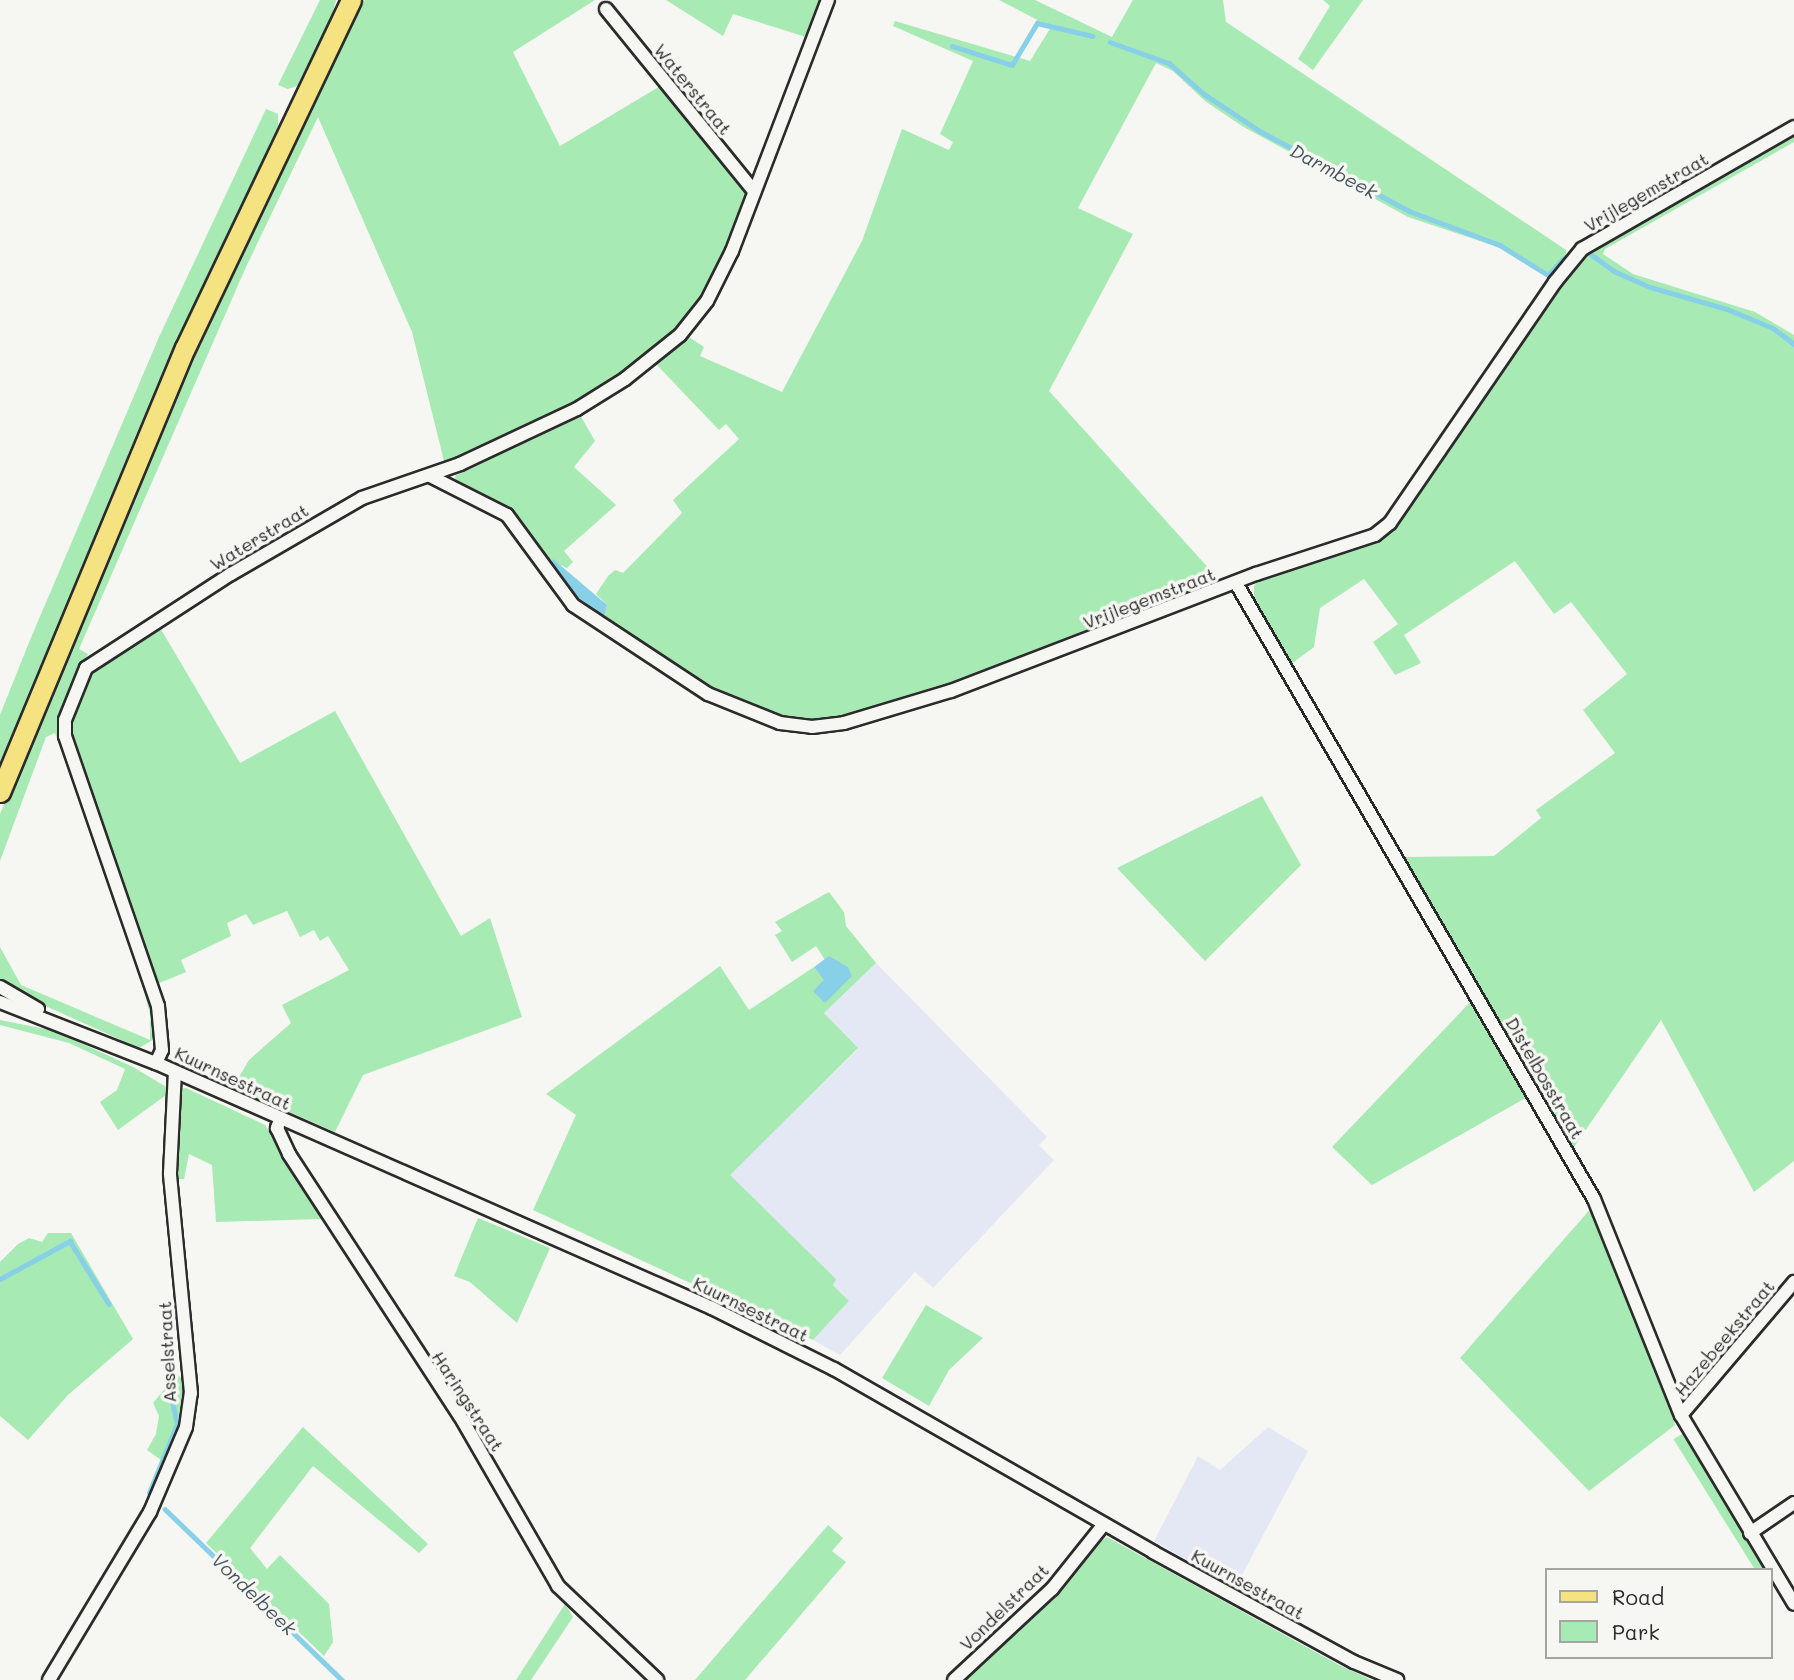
<!DOCTYPE html>
<style>
body{margin:0}
#map{position:relative;width:1794px;height:1680px;overflow:hidden;background:#f6f6f2;font-family:Mali,sans-serif}
div>[style]{position:absolute}
.built>*{inset:0;background:#e4e8f4}
.green>*{inset:0;background:#a8eab4;transform-origin:0 0}
.water>*{inset:0;background:#87d0e8}
.stream>*{height:4.5px;margin:-2.25px;padding:0 2.25px;transform-origin:2.25px;border-radius:2.25px;background:#87d0e8}
.roads{filter:drop-shadow(2px 0 #2b2b2b) drop-shadow(-2px 0 #2b2b2b) drop-shadow(0 2px #2b2b2b) drop-shadow(0 -2px #2b2b2b)}
.minor>*{height:12px;margin:-6px;padding:0 6px;transform-origin:6px;border-radius:6px;background:#f6f6f2}
.primary>*{height:19px;margin:-9.5px;padding:0 9.5px;transform-origin:9.5px;border-radius:9.5px;background:#f5e382}
span{translate:-50% -50%;white-space:nowrap;text-align:center;line-height:1.15;-webkit-text-stroke:7px #f6f6f2;paint-order:stroke}
.street-label{font-size:18px;color:#2b2b2b}
.water-label{font-size:19px;color:#42545a;font-style:italic}
.legend{position:absolute;left:1545px;top:1568px;width:228px;height:91px;box-sizing:border-box;background:#f6f6f2;border:2px solid #a5a5a2;margin:0;padding:9px 12px;list-style:none;font-size:21px;color:#2b2b2b}
.legend li{display:flex;align-items:center;gap:14px;height:35px}
.legend b{width:35px;border:2px solid #a5a5a2}
</style>
<div id="map">
<div class="built">
<i style="clip-path:polygon(876px 963px,1047px 1137px,1039px 1145px,1054px 1160px,933px 1288px,915px 1272px,840px 1355px,813px 1340px,849px 1301px,729px 1175px,858px 1049px,824px 1013px)"></i>
<i style="clip-path:polygon(1268px 1427px,1308px 1451px,1235px 1588px,1154px 1541px,1198px 1456px,1220px 1470px)"></i>
</div>
<div class="green">
<i style="clip-path:polygon(320px 0,336px 0,331px 19px,297px 86px,288px 89px,278px 85px)"></i>
<i style="clip-path:polygon(365px 0,595px 0,513px 52px,560px 146px,662px 85px,747px 194px,725px 259px,677px 332px,588px 396px,445px 465px,412px 332px,318px 117px,246px 267px,79px 649px,88px 654px,66px 701px,58px 732px,156px 1011px,156px 1038px,139px 1048px,21px 995px,0 980px,0 947px,21px 985px,150px 1040px,150px 1014px,135px 958px,55px 733px,46px 737px,0 861px,0 814px,184px 365px,346px 27px)"></i>
<i style="clip-path:polygon(666px 0,823px 0,806px 37px,733px 14px,723px 36px)"></i>
<i style="clip-path:polygon(999px 0,1035px 0,1112px 37px,1133px 0,1223px 0,1226px 22px,1566px 250px,1566px 263px,1552px 280px,1498px 247px,1408px 217px,1242px 126px,1205px 101px,1173px 71px,1156px 63px,1078px 208px,1133px 234px,1049px 391px,1221px 582px,1036px 655px,911px 698px,821px 722px,782px 718px,693px 682px,574px 602px,521px 523px,456px 483px,455px 476px,580px 415px,595px 441px,574px 467px,616px 505px,564px 551px,573px 562px,567px 568px,550px 560px,581px 600px,604px 616px,607px 605px,596px 594px,608px 576px,615px 570px,623px 573px,682px 513px,673px 500px,739px 439px,726px 424px,719px 430px,654px 362px,689px 337px,704px 347px,700px 356px,782px 392px,862px 241px,902px 129px,949px 150px,953px 142px,940px 134px,973px 61px,893px 26px,895px 21px,1030px 61px,1051px 27px)"></i>
<i style="clip-path:polygon(1323px 0,1363px 0,1313px 70px,1298px 59px,1330px 6px)"></i>
<i style="clip-path:polygon(266px 109px,278px 114px,278px 126px,136px 435px,0 769px,0 715px,30px 640px,159px 337px)"></i>
<i style="clip-path:polygon(1794px 131px,1794px 142px,1605px 249px,1603px 254px,1633px 274px,1755px 312px,1794px 335px,1794px 1161px,1754px 1192px,1661px 1020px,1572px 1150px,1401px 857px,1494px 856px,1541px 818px,1536px 810px,1615px 753px,1583px 710px,1627px 674px,1571px 602px,1554px 614px,1515px 561px,1404px 635px,1421px 663px,1395px 675px,1373px 642px,1398px 624px,1364px 579px,1320px 608px,1314px 647px,1291px 664px,1254px 598px,1254px 586px,1260px 578px,1387px 534px,1520px 339px,1596px 246px)"></i>
<i style="clip-path:polygon(159px 626px,240px 763px,335px 711px,461px 936px,490px 918px,522px 1017px,363px 1075px,335px 1132px,233px 1087px,249px 1060px,291px 1023px,282px 1005px,349px 970px,328px 936px,320px 941px,314px 930px,300px 937px,287px 911px,253px 925px,246px 914px,227px 923px,231px 936px,181px 960px,186px 972px,157px 984px,76px 758px,69px 735px,89px 677px,107px 657px)"></i>
<i style="clip-path:polygon(1262px 796px,1301px 865px,1205px 961px,1117px 868px)"></i>
<i style="clip-path:polygon(829px 892px,844px 912px,846px 926px,876px 963px,824px 1013px,858px 1048px,730px 1175px,836px 1279px,833px 1285px,849px 1301px,813px 1340px,533px 1210px,576px 1115px,546px 1094px,720px 966px,749px 1010px,814px 967px,825px 980px,824px 1003px,851px 976px,829px 956px,825px 960px,816px 946px,792px 962px,775px 935px,782px 931px,775px 922px)"></i>
<i style="clip-path:polygon(1475px 997px,1531px 1095px,1372px 1185px,1332px 1147px)"></i>
<i style="clip-path:polygon(0 1020px,55px 1031px,133px 1067px,168px 1088px,166px 1095px,118px 1130px,100px 1102px,117px 1090px,125px 1069px,69px 1043px,0 1025px)"></i>
<i style="clip-path:polygon(186px 1088px,265px 1125px,327px 1222px,320px 1219px,216px 1222px,212px 1165px,189px 1154px,184px 1179px,177px 1179px,180px 1089px)"></i>
<i style="clip-path:polygon(1593px 1206px,1647px 1334px,1675px 1425px,1589px 1491px,1460px 1358px)"></i>
<i style="clip-path:polygon(478px 1218px,550px 1248px,517px 1323px,470px 1282px,454px 1276px)"></i>
<i style="clip-path:polygon(48px 1233px,71px 1233px,133px 1339px,68px 1395px,28px 1440px,0 1416px,0 1262px,18px 1244px,29px 1238px,42px 1242px)"></i>
<i style="clip-path:polygon(926px 1305px,983px 1338px,949px 1370px,929px 1406px,882px 1378px)"></i>
<i style="clip-path:polygon(177px 1374px,187px 1384px,182px 1424px,168px 1465px,147px 1450px,156px 1434px,159px 1416px,153px 1403px)"></i>
<i style="clip-path:polygon(303px 1427px,428px 1544px,419px 1553px,313px 1466px,250px 1548px,267px 1569px,280px 1555px,329px 1604px,333px 1642px,324px 1656px,206px 1543px)"></i>
<i style="left:1682px;top:1434px;width:160px;height:10px;rotate:58deg"></i>
<i style="clip-path:polygon(828px 1525px,843px 1538px,832px 1551px,846px 1562px,745px 1680px,695px 1680px)"></i>
<i style="clip-path:polygon(1107px 1537px,1339px 1665px,1372px 1680px,963px 1680px,982px 1658px,1019px 1632px,1095px 1545px)"></i>
<i style="clip-path:polygon(565px 1604px,573px 1617px,531px 1680px,516px 1680px)"></i>
</div>
<div class="water">
<i style="clip-path:polygon(553px 559px,607px 605px,604px 617px,570px 591px,551px 565px)"></i>
<i style="clip-path:polygon(829px 956px,848px 967px,852px 976px,825px 1003px,813px 991px,824px 980px,814px 967px)"></i>
</div>
<div class="stream">
<i style="left:1110px;top:42px;width:63px;rotate:19.6deg"></i>
<i style="left:1169px;top:63px;width:47px;rotate:41.5deg"></i>
<i style="left:1204px;top:94px;width:67px;rotate:33.5deg"></i>
<i style="left:1260px;top:131px;width:169px;rotate:28.2deg"></i>
<i style="left:1409px;top:211px;width:97px;rotate:20.5deg"></i>
<i style="left:1500px;top:245px;width:57px;rotate:32deg"></i>
<i style="left:1548px;top:275px;width:22px;rotate:-47deg"></i>
<i style="left:952px;top:46px;width:63px;rotate:17.6deg"></i>
<i style="left:1012px;top:65px;width:49px;rotate:-59.2deg"></i>
<i style="left:1037px;top:23px;width:57px;rotate:13.1deg"></i>
<i style="left:1585px;top:254px;width:4px;rotate:-34deg"></i>
<i style="left:1588px;top:252px;width:32px;rotate:36deg"></i>
<i style="left:1614px;top:271px;width:39px;rotate:24deg"></i>
<i style="left:1650px;top:287px;width:80px;rotate:15.9deg"></i>
<i style="left:1727px;top:309px;width:50px;rotate:22.4deg"></i>
<i style="left:1773px;top:328px;width:26px;rotate:37deg"></i>
<i style="left:0;top:1279px;width:80px;rotate:-28.5deg"></i>
<i style="left:70px;top:1241px;width:74px;rotate:58.2deg"></i>
<i style="left:149px;top:1493px;width:74px;rotate:-67.9deg"></i>
<i style="left:177px;top:1424px;width:23px;rotate:-103deg"></i>
<i style="left:165px;top:1509px;width:246px;rotate:44deg"></i>
</div>
<div class="roads">
<div class="minor">
<i style="left:606px;top:9px;width:235px;rotate:50.9deg"></i>
<i style="left:430px;top:476px;width:86px;rotate:26.9deg"></i>
<i style="left:507px;top:515px;width:112px;rotate:53.7deg"></i>
<i style="left:573px;top:605px;width:162px;rotate:33.4deg"></i>
<i style="left:708px;top:694px;width:78px;rotate:21.9deg"></i>
<i style="left:780px;top:723px;width:32px;rotate:7deg"></i>
<i style="left:812px;top:727px;width:32px;rotate:-7deg"></i>
<i style="left:844px;top:723px;width:112px;rotate:-16.7deg"></i>
<i style="left:951px;top:691px;width:327px;rotate:-21deg"></i>
<i style="left:1256px;top:574px;width:125px;rotate:-18.1deg"></i>
<i style="left:1375px;top:535px;width:19px;rotate:-39deg"></i>
<i style="left:1390px;top:523px;width:292px;rotate:-55.6deg"></i>
<i style="left:1555px;top:282px;width:43px;rotate:-50.7deg"></i>
<i style="left:1582px;top:249px;width:245px;rotate:-29.9deg"></i>
<i style="left:1236px;top:583px;width:712px;rotate:59.84deg"></i>
<i style="left:1594px;top:1199px;width:233px;rotate:68.1deg"></i>
<i style="left:1681px;top:1415px;width:220px;rotate:59.1deg"></i>
<i style="left:0;top:987px;width:44px;rotate:30.1deg"></i>
<i style="left:0;top:1002px;width:168px;rotate:21.4deg"></i>
<i style="left:156px;top:1063px;width:608px;rotate:23.78deg"></i>
<i style="left:712px;top:1308px;width:136px;rotate:26.6deg"></i>
<i style="left:834px;top:1369px;width:368px;rotate:29.8deg"></i>
<i style="left:1153px;top:1552px;width:229px;rotate:28.7deg"></i>
<i style="left:1354px;top:1662px;width:47px;rotate:22.7deg"></i>
<i style="left:156px;top:1063px;width:14px;rotate:-65deg"></i>
<i style="left:162px;top:1050px;width:44px;rotate:-95.2deg"></i>
<i style="left:158px;top:1006px;width:286px;rotate:-109deg"></i>
<i style="left:65px;top:736px;width:16px;rotate:-90deg"></i>
<i style="left:65px;top:720px;width:56px;rotate:-68deg"></i>
<i style="left:86px;top:668px;width:173px;rotate:-33deg"></i>
<i style="left:231px;top:574px;width:151px;rotate:-30.1deg"></i>
<i style="left:362px;top:498px;width:104px;rotate:-19.1deg"></i>
<i style="left:460px;top:464px;width:129px;rotate:-25.2deg"></i>
<i style="left:577px;top:409px;width:57px;rotate:-32deg"></i>
<i style="left:625px;top:379px;width:70px;rotate:-38.7deg"></i>
<i style="left:680px;top:335px;width:43px;rotate:-51.5deg"></i>
<i style="left:707px;top:301px;width:56px;rotate:-63.4deg"></i>
<i style="left:732px;top:251px;width:269px;rotate:-69.1deg"></i>
<i style="left:280px;top:1120px;width:9px;rotate:111deg"></i>
<i style="left:277px;top:1128px;width:29px;rotate:65deg"></i>
<i style="left:289px;top:1154px;width:313px;rotate:56.9deg"></i>
<i style="left:460px;top:1416px;width:196px;rotate:60deg"></i>
<i style="left:558px;top:1586px;width:137px;rotate:43.5deg"></i>
<i style="left:1681px;top:1415px;width:175px;rotate:-49.6deg"></i>
<i style="left:1750px;top:1533px;width:53px;rotate:-34.3deg"></i>
<i style="left:49px;top:1680px;width:196px;rotate:-59deg"></i>
<i style="left:150px;top:1512px;width:92px;rotate:-67deg"></i>
<i style="left:186px;top:1427px;width:34px;rotate:-82deg"></i>
<i style="left:191px;top:1393px;width:221px;rotate:-95.5deg"></i>
<i style="left:170px;top:1173px;width:101px;rotate:-87.2deg"></i>
<i style="left:954px;top:1680px;width:134px;rotate:-42.9deg"></i>
<i style="left:1052px;top:1589px;width:83px;rotate:-51.3deg"></i>
</div>
<div class="primary">
<i style="left:0;top:792px;width:481px;rotate:-67.4deg"></i>
<i style="left:185px;top:348px;width:386px;rotate:-64.5deg"></i>
</div>
</div>
<div class="street-label">
<span style="left:693px;top:89px;rotate:51deg">Waterstraat</span>
<span style="left:1646px;top:192px;rotate:-30deg">Vrijlegemstraat</span>
<span style="left:259px;top:537px;rotate:-31deg">Waterstraat</span>
<span style="left:1149px;top:598px;rotate:-21deg">Vrijlegemstraat</span>
<span style="left:233px;top:1078px;rotate:25deg">Kuurnsestraat</span>
<span style="left:1545px;top:1078px;rotate:60deg">Distelbosstraat</span>
<span style="left:751px;top:1309px;rotate:26deg">Kuurnsestraat</span>
<span style="left:1724px;top:1338px;rotate:-50deg">Hazebeekstraat</span>
<span style="left:167px;top:1352px;rotate:-93deg">Asselstraat</span>
<span style="left:468px;top:1401px;rotate:57deg">Haringstraat</span>
<span style="left:1248px;top:1584px;rotate:29deg">Kuurnsestraat</span>
<span style="left:1004px;top:1607px;rotate:-44deg">Vondelstraat</span>
</div>
<div class="water-label">
<span style="left:1334px;top:171px;rotate:28deg">Darmbeek</span>
<span style="left:254px;top:1594px;rotate:44deg">Vondelbeek</span>
</div>
<ul class="legend">
<li><b style="height:9px;background:#f5e382"></b>Road</li>
<li><b style="height:19px;background:#a8eab4"></b>Park</li>
</ul>
</div>
